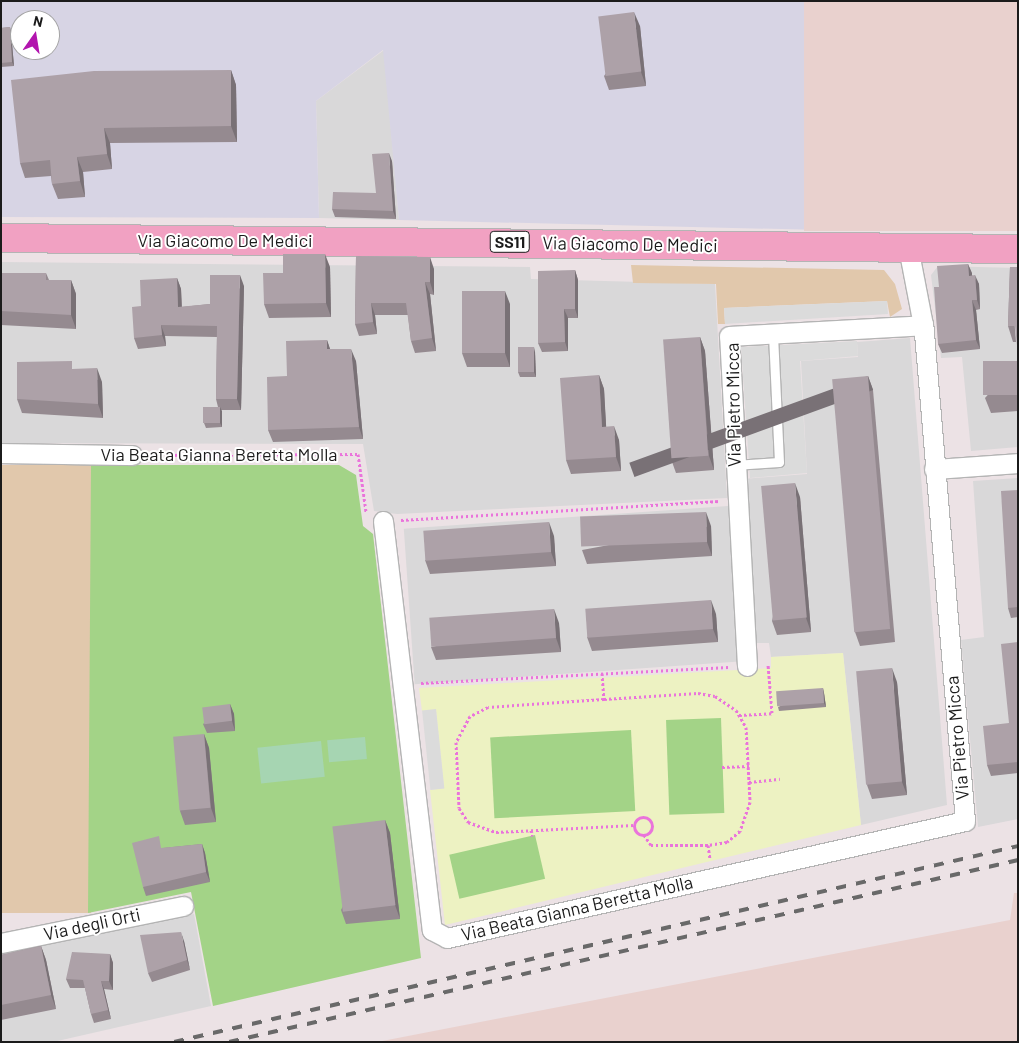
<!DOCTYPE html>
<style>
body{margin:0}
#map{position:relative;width:1019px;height:1043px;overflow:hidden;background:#ece2e5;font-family:Barlow,sans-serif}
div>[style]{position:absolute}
.residential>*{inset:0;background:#d9d8d9;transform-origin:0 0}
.industrial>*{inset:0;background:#d7d4e4}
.farmland>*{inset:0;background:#e9d1ce;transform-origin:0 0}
.grass>*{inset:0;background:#e1c8ac;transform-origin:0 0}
.park>*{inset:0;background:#edf2c2}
.pitch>*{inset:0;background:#a3d387;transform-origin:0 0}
.parking>*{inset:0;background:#dbdbdb;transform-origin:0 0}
.water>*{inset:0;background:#a6d5b2;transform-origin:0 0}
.path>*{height:3px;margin-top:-1.5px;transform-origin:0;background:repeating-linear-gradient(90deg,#ea74db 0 2.5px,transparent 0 5px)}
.path>.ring{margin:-1.5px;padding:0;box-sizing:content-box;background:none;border:3px solid #ea74db;border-radius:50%}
.roads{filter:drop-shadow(1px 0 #b4b4b4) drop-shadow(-1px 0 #b4b4b4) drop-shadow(0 1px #b4b4b4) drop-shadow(0 -1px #b4b4b4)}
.lane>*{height:9px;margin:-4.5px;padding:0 4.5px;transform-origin:4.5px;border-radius:4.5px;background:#fff}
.street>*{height:19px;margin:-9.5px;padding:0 9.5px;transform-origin:9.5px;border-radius:9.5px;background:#fff}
.primary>*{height:28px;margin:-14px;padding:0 14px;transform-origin:14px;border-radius:14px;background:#f1a1c2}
.rail>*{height:4px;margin-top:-2px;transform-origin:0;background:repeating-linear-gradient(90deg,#696969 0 10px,transparent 0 20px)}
.wall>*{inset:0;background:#958a90}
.shaded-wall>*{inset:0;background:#797176;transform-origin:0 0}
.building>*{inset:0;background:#ada1a8;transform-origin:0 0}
span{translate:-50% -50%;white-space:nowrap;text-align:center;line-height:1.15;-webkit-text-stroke:4px #fff;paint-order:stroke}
.shield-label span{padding:1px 4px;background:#fff;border:1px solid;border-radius:4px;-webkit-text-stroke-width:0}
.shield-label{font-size:16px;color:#1b1b1b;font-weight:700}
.street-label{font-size:18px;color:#1b1b1b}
.frame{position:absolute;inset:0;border:2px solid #1b1b1b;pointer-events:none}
.north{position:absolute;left:10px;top:10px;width:50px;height:50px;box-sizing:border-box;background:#fff;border:1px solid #a4a4a4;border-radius:50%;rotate:13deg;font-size:14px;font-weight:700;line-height:20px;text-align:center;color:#1b1b1b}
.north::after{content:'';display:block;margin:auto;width:18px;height:22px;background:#b215ae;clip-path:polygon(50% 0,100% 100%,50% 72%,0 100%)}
</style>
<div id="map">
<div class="residential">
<i style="clip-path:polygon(384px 50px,399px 220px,319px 218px,316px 101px)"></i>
<i style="clip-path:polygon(1px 262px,530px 267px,531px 279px,715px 284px,727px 498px,397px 514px,374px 511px,363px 444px,1px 443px)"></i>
<i style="clip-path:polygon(938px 266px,1018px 268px,1018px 447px,971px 451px,962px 357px,941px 358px,931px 275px)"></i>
<i style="clip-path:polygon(910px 338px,947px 805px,861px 825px,843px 653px,771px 657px,769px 643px,755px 643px,743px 479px,807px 474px,801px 361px,858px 357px,857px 342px)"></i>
<i style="clip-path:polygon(1018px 478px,1018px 819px,978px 827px,961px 640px,984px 637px,973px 481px)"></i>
<i style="left:728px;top:506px;width:156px;height:325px;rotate:86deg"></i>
<i style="clip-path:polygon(194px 914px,211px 1006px,53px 1042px,1px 1042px,1px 954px)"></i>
</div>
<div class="industrial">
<i style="clip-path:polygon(evenodd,1px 1px,804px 1px,821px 230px,399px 220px,383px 50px,316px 101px,319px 218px,1px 217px,1px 1px,20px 20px,50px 20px,50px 50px,20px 50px,20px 20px)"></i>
</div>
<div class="farmland">
<i style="left:804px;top:1px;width:214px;height:230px"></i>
<i style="clip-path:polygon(1014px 893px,1018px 893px,1018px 1042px,377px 1042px,1010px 920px)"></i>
</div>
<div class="grass">
<i style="clip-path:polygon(631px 265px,884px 270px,895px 284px,902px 309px,890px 317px,887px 301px,724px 308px,725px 324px,718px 324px,716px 284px,633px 283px)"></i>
<i style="left:91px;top:465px;width:448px;height:90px;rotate:90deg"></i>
</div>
<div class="park">
<i style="clip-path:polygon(843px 653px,861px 825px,445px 925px,430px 790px,444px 788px,436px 710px,422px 711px,419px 688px,771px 668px,771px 657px)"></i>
</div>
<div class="pitch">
<i style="clip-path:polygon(91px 465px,339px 465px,356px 475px,363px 526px,373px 534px,421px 958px,213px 1006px,191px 892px,88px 913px)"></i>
<i style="left:721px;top:718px;width:95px;height:55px;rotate:88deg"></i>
<i style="left:631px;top:730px;width:81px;height:141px;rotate:87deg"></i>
<i style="left:535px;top:835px;width:45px;height:88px;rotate:77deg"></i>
</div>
<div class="parking">
<i style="clip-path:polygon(887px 301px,888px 314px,725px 324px,724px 308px)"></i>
<i style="clip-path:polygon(857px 341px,858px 356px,800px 361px,807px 473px,750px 478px,741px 347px)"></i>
<i style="left:436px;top:709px;width:80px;height:14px;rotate:84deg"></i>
</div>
<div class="water">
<i style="left:365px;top:737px;width:22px;height:38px;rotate:85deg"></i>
<i style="left:321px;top:741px;width:36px;height:64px;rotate:84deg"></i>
</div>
<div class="path">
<i style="left:150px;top:455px;width:208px;rotate:-0.3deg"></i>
<i style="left:358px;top:454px;width:59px;rotate:82.1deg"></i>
<i style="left:401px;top:520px;width:319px;rotate:-3.4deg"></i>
<i style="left:602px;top:673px;width:26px;rotate:86deg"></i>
<i style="left:604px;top:699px;width:94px;rotate:-3.7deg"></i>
<i style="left:698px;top:693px;width:17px;rotate:10deg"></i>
<i style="left:715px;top:696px;width:25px;rotate:34deg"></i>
<i style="left:736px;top:710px;width:20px;rotate:60deg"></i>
<i style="left:746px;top:727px;width:75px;rotate:86.9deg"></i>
<i style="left:750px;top:802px;width:31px;rotate:109deg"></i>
<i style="left:740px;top:831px;width:17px;rotate:140deg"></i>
<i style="left:727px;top:842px;width:19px;rotate:171deg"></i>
<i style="left:708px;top:845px;width:57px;rotate:180deg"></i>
<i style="left:651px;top:845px;width:12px;rotate:-125deg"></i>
<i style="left:421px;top:683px;width:308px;rotate:-3deg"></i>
<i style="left:604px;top:699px;width:116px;rotate:176.1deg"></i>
<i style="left:488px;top:707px;width:20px;rotate:153deg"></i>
<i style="left:470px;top:716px;width:30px;rotate:118deg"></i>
<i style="left:456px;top:742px;width:66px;rotate:87.4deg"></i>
<i style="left:459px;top:808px;width:17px;rotate:57deg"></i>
<i style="left:468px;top:822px;width:30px;rotate:20deg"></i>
<i style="left:496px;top:832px;width:138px;rotate:-2.9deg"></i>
<i style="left:739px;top:715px;width:33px;rotate:-3deg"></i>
<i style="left:772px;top:713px;width:49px;rotate:-94.7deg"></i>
<i style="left:722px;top:767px;width:27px;rotate:-2deg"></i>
<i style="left:749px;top:782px;width:31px;rotate:-6deg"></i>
<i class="ring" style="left:634px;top:817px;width:15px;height:15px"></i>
<i style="left:531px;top:830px;width:6px;rotate:81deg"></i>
<i style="left:708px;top:845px;width:14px;rotate:82deg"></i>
</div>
<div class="roads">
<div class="lane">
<i style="left:734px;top:465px;width:45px;rotate:-3.8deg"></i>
<i style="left:779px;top:462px;width:129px;rotate:-92.7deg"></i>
</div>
<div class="street">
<i style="left:1px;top:453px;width:131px;rotate:0.9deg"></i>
<i style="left:934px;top:469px;width:84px;rotate:-4.1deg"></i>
<i style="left:383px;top:521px;width:412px;rotate:83.2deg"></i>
<i style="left:432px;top:930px;width:17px;rotate:28deg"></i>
<i style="left:447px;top:938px;width:531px;rotate:-12.73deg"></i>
<i style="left:965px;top:821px;width:498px;rotate:-94.8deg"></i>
<i style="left:923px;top:325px;width:79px;rotate:-100.9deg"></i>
<i style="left:747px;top:666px;width:330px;rotate:-93.1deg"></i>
<i style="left:729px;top:336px;width:194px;rotate:-3.2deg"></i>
<i style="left:1px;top:943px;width:186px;rotate:-11.5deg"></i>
</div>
<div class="primary">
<i style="left:1px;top:238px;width:1017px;rotate:0.62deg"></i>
</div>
</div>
<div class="rail">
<i style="left:174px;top:1042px;width:866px;rotate:-13.07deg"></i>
<i style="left:229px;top:1042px;width:810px;rotate:-12.99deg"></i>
</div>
<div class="wall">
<i style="clip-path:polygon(640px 26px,646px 86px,609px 90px,604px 76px)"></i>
<i style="clip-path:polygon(10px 27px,11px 32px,14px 66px,1px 67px,1px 28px)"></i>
<i style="clip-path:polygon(231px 70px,236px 85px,237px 142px,110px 143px,112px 169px,83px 172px,85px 197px,58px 199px,52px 184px,51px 176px,25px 178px,20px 163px)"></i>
<i style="clip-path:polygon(392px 161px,396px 219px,335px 217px,332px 209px,376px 193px)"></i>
<i style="clip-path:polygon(356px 256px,434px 269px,434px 295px,430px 294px,436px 351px,415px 353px,411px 341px,408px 315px,375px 315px,377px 334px,359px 336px,355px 324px)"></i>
<i style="clip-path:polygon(968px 264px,972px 275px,979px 284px,980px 309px,976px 310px,980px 349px,942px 353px,938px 344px,939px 287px)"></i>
<i style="clip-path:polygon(330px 267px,331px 317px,269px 318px,264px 304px,283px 273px)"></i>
<i style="clip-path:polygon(1010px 267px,1016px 342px,1013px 342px,1008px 326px)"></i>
<i style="clip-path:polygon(575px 270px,578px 280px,578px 318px,568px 318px,568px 351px,542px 352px,538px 343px)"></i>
<i style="clip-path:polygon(1px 273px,46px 273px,49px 280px,71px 280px,76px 294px,76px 329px,1px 325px)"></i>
<i style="clip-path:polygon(177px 278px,181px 289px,182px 307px,210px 304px,244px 286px,241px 410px,221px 410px,222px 427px,206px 428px,204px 423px,218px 407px,216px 399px,217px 337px,165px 336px,166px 346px,138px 349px,134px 338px,141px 306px)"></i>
<i style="clip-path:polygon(510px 304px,510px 367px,467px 367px,462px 353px)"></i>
<i style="clip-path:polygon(700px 337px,705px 351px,714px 470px,676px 473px,671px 459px)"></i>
<i style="clip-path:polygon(327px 340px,330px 349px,356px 361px,363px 439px,273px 442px,268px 430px,287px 376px)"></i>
<i style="clip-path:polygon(535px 352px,536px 377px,520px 377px,518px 372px)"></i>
<i style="clip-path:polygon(1018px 361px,1018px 411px,991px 413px,985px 398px)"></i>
<i style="clip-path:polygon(75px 369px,102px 382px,103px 418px,22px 413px,17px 399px)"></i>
<i style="clip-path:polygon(599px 375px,604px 389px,606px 427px,619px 440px,621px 471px,571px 474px,566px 460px)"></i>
<i style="clip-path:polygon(868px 376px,873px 390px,895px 642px,860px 646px,855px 632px)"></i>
<i style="clip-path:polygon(1018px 490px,1018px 617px,1011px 618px,1008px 608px)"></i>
<i style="clip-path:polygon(800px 497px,811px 632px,777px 635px,772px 621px)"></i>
<i style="clip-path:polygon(711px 526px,712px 556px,587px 564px,582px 550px)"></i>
<i style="clip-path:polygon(554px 536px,556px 566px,430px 574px,425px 560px)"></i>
<i style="clip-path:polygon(716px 614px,718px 642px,592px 651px,587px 637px)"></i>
<i style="clip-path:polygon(559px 623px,561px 652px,436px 660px,431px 647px)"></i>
<i style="clip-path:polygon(1018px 642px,1018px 773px,991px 776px,987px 765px,1009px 723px)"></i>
<i style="clip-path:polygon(897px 682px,907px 795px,872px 799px,867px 785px)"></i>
<i style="clip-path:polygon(823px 688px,824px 693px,826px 707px,779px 711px,778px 707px)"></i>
<i style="clip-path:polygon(230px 704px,234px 714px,235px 731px,207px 733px,203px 724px)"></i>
<i style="clip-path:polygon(204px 734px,209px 748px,216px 822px,185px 825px,180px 811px)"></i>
<i style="clip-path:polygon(385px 820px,390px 833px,400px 919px,346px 924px,341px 910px)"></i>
<i style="clip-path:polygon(202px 844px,205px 853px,210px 882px,146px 896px,143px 887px,163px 848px)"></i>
<i style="clip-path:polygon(184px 941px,190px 970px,152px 982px,148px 973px)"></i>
<i style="clip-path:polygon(41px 946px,46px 960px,56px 1009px,1px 1020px,1px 955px)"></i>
<i style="clip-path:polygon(110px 954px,113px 963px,113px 990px,104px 989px,111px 1019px,94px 1023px,91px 1014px,85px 988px,70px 988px,66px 979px)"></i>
</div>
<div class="shaded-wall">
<i style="clip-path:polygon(634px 12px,640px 26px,646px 86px,641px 72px)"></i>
<i style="clip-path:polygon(10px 27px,11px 32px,14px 66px,12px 62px)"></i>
<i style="clip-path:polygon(231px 70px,236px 85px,237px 142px,231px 126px)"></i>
<i style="clip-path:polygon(104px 128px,110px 143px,112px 169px,107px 154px)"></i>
<i style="clip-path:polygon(389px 153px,392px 161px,396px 219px,393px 211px)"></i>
<i style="clip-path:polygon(77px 157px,83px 172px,85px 197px,80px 181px)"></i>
<i style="clip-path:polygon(325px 254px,330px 267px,331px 317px,326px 303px)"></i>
<i style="clip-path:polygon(430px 257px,434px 269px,434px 295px,430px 282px)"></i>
<i style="clip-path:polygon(968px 264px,972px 273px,972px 285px,969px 276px)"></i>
<i style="clip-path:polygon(575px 270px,578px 280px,578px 318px,575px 309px)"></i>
<i style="clip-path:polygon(240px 275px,244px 286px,241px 410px,237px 399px)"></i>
<i style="clip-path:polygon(975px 275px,979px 284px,980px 309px,977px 300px)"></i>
<i style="clip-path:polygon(177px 278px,181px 289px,182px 318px,178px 307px)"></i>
<i style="clip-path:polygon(71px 280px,76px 294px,76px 329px,71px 315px)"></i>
<i style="clip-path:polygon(425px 282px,430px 294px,436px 351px,432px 338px)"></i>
<i style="clip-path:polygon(505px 291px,510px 304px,510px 367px,505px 353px)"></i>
<i style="clip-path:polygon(972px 300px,976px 310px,980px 349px,976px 340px)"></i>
<i style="clip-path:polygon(371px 303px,375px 315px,377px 334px,373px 322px)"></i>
<i style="clip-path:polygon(564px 309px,568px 318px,568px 351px,565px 342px)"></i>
<i style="clip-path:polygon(161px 325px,165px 336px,166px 346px,162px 335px)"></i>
<i style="clip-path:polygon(700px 337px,705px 351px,714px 470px,709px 456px)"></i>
<i style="clip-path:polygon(327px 340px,331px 352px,327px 349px)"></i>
<i style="clip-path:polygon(534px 347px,535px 352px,536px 377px,534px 372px)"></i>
<i style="clip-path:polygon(351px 349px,356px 361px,363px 439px,359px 427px)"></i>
<i style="clip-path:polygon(97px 368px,102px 382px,103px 418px,98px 404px)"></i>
<i style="clip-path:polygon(599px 375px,604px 389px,607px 441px,602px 427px)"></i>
<i style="left:868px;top:376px;width:15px;height:254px;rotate:70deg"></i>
<i style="clip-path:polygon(220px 407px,222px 411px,222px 427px,220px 423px)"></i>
<i style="clip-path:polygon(614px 426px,619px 440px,621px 471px,616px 457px)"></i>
<i style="clip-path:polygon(795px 483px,800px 497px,811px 632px,806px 618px)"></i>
<i style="clip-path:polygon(706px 512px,711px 526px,712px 556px,707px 542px)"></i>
<i style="clip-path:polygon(549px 522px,554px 536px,556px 566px,551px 552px)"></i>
<i style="clip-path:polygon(711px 600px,716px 614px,718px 642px,713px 629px)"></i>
<i style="clip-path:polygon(554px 609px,559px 623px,561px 652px,556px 638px)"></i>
<i style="clip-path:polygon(892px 668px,897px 682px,907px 795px,902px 782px)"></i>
<i style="clip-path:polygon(823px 688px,824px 693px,826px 707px,824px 703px)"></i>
<i style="clip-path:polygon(230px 704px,234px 714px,235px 731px,232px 721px)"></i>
<i style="clip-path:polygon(204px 734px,209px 748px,216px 822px,211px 808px)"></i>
<i style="clip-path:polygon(385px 820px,390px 833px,400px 919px,395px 905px)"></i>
<i style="clip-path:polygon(202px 844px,205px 853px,210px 882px,206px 872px)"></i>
<i style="clip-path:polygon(181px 932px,184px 941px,190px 970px,187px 960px)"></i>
<i style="clip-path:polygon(41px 946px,46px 960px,56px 1009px,51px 995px)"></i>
<i style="clip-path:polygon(110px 954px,113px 963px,113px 990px,109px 981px)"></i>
<i style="clip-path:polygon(101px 981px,104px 989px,111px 1019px,108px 1010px)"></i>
</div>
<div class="building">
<i style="left:634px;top:12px;width:60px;height:36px;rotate:83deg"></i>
<i style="clip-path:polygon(10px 27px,12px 62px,1px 63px,1px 28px)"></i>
<i style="clip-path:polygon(231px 70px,231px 126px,104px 128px,107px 154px,77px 157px,80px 181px,52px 184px,50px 160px,20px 163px,11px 80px,94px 71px)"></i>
<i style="clip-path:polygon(389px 153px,393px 211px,332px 209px,333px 192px,376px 193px,372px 154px)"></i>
<i style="clip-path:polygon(283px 254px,325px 254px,326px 303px,264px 304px,263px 273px,283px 273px)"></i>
<i style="clip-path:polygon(356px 256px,430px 257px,430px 282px,425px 282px,432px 338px,411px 341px,406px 303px,371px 303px,373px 322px,355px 324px)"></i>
<i style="clip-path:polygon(968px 264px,969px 276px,975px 275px,977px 300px,972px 300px,976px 340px,938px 344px,934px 287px,939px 287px,937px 266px)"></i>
<i style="clip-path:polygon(1010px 267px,1018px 267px,1018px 355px,1015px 326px,1008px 326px)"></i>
<i style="clip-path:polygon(575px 270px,575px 309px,564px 309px,565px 342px,538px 343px,538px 271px)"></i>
<i style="clip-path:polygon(1px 273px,46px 273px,46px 280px,71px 280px,71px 315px,1px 311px)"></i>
<i style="clip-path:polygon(210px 275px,240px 275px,237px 399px,216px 399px,217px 326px,161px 325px,162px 335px,134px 338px,132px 307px,141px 306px,140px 280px,177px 278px,178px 307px,210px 304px)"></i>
<i style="left:462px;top:291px;width:43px;height:62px"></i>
<i style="left:700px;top:337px;width:119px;height:37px;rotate:86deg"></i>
<i style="clip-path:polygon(327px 340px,327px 349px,351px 349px,359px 427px,268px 430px,267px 377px,287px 376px,286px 341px)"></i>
<i style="left:518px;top:347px;width:16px;height:25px"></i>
<i style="clip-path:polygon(72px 361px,72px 369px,97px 368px,98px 404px,17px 399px,17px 362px)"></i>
<i style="left:1018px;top:361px;width:34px;height:35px;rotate:90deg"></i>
<i style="clip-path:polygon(599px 375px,602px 427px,614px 426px,616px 457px,566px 460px,560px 378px)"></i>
<i style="left:868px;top:376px;width:254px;height:36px;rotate:85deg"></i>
<i style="left:203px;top:407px;width:17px;height:16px"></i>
<i style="left:795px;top:483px;width:135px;height:34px;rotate:85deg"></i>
<i style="clip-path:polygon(1018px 490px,1018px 607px,1008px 608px,1001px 491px)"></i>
<i style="left:706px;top:512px;width:30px;height:126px;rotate:88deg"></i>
<i style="left:549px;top:522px;width:30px;height:126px;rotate:86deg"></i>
<i style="left:711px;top:600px;width:29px;height:126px;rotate:86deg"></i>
<i style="left:554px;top:609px;width:29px;height:125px;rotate:86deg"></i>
<i style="clip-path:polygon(1018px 642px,1018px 762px,987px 765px,983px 726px,1009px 723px,1001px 644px)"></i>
<i style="left:892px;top:668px;width:114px;height:36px;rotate:85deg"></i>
<i style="left:823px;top:688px;width:15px;height:47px;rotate:86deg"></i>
<i style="left:230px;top:704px;width:17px;height:28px;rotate:83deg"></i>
<i style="left:204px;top:734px;width:74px;height:31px;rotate:85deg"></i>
<i style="left:385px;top:820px;width:86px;height:53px;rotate:83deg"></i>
<i style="clip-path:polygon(159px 836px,161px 848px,202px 844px,206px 872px,143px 887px,132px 843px)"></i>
<i style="clip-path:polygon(181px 932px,187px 960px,148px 973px,140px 935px)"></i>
<i style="clip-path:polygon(41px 946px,51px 995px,1px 1005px,1px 955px)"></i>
<i style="clip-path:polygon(72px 952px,110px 954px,109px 981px,101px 981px,108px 1010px,91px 1014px,83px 980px,66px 979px)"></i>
</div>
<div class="shield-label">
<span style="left:510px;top:242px">SS11</span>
</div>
<div class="street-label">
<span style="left:225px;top:240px">Via Giacomo De Medici</span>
<span style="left:630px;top:244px;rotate:1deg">Via Giacomo De Medici</span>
<span style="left:733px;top:405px;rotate:-91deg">Via Pietro Micca</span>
<span style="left:219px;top:454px">Via Beata Gianna Beretta Molla</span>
<span style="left:957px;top:738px;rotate:-95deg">Via Pietro Micca</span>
<span style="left:577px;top:908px;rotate:-13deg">Via Beata Gianna Beretta Molla</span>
<span style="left:92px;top:924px;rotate:-12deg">Via degli Orti</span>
</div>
<div class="frame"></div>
<div class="north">N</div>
</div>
